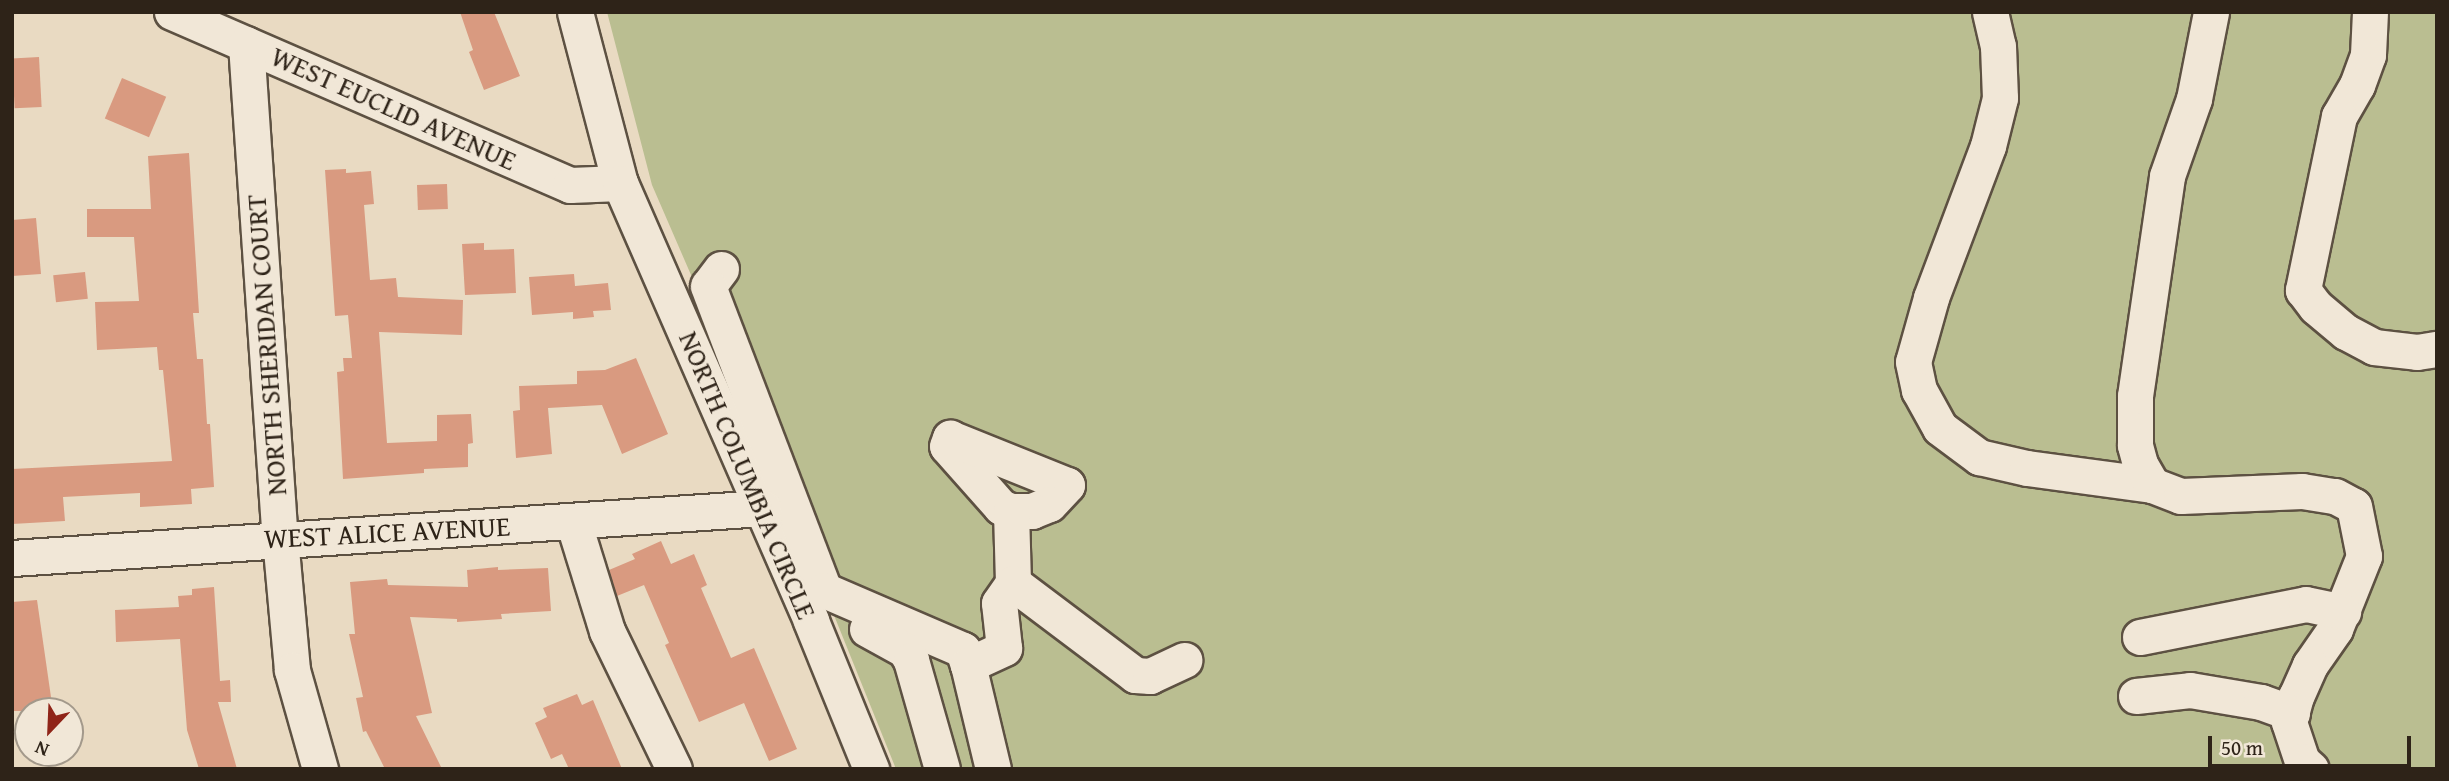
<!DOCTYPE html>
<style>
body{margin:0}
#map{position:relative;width:2449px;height:781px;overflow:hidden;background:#e9dac2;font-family:"Gentium Book Plus",serif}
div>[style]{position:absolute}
.green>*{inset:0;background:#babe91}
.building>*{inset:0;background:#d99a80;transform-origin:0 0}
.roads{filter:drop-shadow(2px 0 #5d5142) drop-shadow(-2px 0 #5d5142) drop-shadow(0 2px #5d5142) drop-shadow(0 -2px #5d5142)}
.minor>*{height:35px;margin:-17.5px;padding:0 17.5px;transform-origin:17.5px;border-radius:17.5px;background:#f1e7d7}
span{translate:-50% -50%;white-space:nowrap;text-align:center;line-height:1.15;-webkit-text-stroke:6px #f1e7d7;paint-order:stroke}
.street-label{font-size:28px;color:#2e2318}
.frame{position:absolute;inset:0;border:14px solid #2e2318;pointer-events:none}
.north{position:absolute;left:14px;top:697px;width:70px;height:70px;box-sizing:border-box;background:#f1e7d7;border:2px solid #a3998b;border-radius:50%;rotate:203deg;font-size:19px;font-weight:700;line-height:28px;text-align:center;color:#2e2318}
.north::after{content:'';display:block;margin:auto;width:24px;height:32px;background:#8f2418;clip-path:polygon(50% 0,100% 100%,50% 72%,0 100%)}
.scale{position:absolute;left:2208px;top:736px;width:203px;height:32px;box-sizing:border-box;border:4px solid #2e2318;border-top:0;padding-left:9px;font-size:21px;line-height:24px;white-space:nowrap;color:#2e2318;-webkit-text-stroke:5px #f1e7d7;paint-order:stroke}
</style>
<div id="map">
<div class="green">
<i style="clip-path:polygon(607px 12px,2437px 12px,2437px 769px,896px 769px,773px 464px,652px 185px)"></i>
</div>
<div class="building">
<i style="clip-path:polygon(460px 12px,494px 12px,520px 76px,484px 90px,469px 52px,473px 50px)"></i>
<i style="left:39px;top:57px;width:50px;height:27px;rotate:87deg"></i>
<i style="left:122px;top:78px;width:48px;height:44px;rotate:23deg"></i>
<i style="clip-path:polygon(189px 153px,199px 313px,193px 313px,197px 359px,203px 359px,207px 424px,210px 424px,214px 487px,191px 489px,192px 504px,140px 507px,140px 493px,63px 497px,65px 521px,12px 524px,12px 469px,172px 461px,163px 370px,159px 370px,157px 347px,97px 350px,95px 302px,139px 301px,134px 237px,87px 237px,87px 209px,151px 209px,148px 156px)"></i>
<i style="clip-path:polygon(346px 169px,346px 173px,371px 171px,374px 204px,364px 205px,370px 280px,396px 278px,398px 297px,463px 300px,462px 335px,379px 332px,387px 443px,437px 441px,437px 415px,471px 414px,473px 443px,468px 444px,468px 467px,424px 469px,424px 473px,343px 479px,337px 372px,344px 371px,343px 358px,352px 358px,348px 315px,335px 316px,325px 170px)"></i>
<i style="left:447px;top:184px;width:25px;height:30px;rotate:88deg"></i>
<i style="clip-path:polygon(36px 218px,41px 274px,12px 276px,12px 220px)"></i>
<i style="clip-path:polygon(484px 243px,484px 250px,514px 249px,516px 293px,465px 295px,462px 244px)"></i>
<i style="left:85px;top:272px;width:27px;height:32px;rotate:84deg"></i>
<i style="clip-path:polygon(574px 274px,575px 286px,608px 283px,611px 310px,593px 311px,594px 317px,573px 319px,573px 312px,532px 315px,529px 277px)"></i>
<i style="clip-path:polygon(636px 358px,668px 434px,622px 454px,602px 405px,548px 408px,552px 454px,516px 458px,513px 411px,520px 410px,519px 386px,577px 384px,577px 371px,605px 370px)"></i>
<i style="clip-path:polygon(661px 541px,671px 564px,694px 554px,707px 585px,701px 588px,731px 658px,754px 648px,797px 749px,769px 761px,744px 703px,699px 722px,665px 645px,669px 643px,644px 585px,617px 596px,609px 570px,635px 559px,632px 554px)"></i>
<i style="clip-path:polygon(498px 567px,498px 570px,548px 568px,551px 611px,501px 614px,502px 619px,457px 622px,457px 619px,410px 617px,432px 713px,416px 716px,442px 769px,385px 769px,366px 731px,363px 732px,356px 698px,363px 697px,349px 634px,355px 634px,350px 582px,387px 579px,388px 585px,468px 587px,467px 570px)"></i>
<i style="clip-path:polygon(214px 587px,220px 681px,230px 680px,231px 702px,218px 702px,237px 769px,199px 769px,187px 730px,180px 639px,116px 642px,115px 610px,179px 607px,178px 596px,192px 595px,192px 589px)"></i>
<i style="clip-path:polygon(37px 600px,53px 711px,12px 711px,12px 602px)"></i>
<i style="clip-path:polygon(577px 694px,582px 705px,593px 700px,622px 769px,569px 769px,562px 754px,551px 759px,535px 723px,547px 717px,543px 708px)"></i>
</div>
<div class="roads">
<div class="minor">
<i style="left:172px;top:12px;width:434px;rotate:23.5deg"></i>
<i style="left:570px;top:185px;width:50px;rotate:-2.3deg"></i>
<i style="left:575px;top:12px;width:177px;rotate:75.3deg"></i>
<i style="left:620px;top:183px;width:478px;rotate:66.4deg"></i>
<i style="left:811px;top:621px;width:160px;rotate:67.9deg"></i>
<i style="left:1990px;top:12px;width:35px;rotate:77deg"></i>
<i style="left:1998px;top:46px;width:52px;rotate:87.8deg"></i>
<i style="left:2000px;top:98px;width:49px;rotate:104deg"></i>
<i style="left:1988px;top:146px;width:162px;rotate:110.6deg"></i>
<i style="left:1931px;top:298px;width:66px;rotate:105.7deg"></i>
<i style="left:1913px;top:362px;width:29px;rotate:78deg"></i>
<i style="left:1919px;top:390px;width:43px;rotate:61.1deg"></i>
<i style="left:1940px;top:428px;width:49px;rotate:36.6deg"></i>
<i style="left:1979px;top:457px;width:49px;rotate:12.9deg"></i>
<i style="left:2027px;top:468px;width:126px;rotate:7.7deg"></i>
<i style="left:2152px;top:485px;width:24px;rotate:-120deg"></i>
<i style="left:2140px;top:464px;width:20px;rotate:-105deg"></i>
<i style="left:2135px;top:445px;width:49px;rotate:-90deg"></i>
<i style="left:2135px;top:396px;width:222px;rotate:-81.7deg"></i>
<i style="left:2167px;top:176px;width:82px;rotate:-70.7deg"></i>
<i style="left:2194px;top:99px;width:89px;rotate:-78.9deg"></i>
<i style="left:2370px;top:12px;width:43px;rotate:92.7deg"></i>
<i style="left:2368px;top:55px;width:32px;rotate:110deg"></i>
<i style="left:2357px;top:85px;width:36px;rotate:120deg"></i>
<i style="left:2339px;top:116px;width:178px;rotate:101.7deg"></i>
<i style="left:2303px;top:290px;width:21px;rotate:53deg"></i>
<i style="left:2316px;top:307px;width:39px;rotate:40deg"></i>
<i style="left:2346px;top:332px;width:32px;rotate:28deg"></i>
<i style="left:2374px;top:347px;width:43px;rotate:6.6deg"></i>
<i style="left:2417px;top:352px;width:20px;rotate:-9deg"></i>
<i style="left:246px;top:44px;width:495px;rotate:86.1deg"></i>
<i style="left:280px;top:538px;width:133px;rotate:84.8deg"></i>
<i style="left:292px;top:670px;width:103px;rotate:74.2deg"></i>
<i style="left:721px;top:269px;width:21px;rotate:127deg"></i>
<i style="left:708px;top:286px;width:325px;rotate:69.1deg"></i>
<i style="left:824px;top:590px;width:151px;rotate:23.3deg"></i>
<i style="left:963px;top:650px;width:16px;rotate:72deg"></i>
<i style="left:2152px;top:485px;width:31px;rotate:21deg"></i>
<i style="left:2181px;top:496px;width:121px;rotate:-2.4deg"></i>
<i style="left:2302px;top:491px;width:33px;rotate:9deg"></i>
<i style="left:2335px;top:496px;width:21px;rotate:28deg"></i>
<i style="left:2354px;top:506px;width:51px;rotate:78.7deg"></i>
<i style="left:2364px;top:556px;width:79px;rotate:111.7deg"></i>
<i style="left:2335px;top:629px;width:44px;rotate:124.8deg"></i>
<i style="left:2310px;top:665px;width:34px;rotate:114deg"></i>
<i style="left:2296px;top:696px;width:27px;rotate:105deg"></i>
<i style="left:2289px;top:722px;width:41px;rotate:71.6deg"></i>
<i style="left:2302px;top:761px;width:12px;rotate:42deg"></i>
<i style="left:1011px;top:511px;width:11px;rotate:-158deg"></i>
<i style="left:1001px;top:507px;width:81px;rotate:-131.5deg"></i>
<i style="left:947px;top:446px;width:9px;rotate:-69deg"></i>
<i style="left:950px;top:438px;width:126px;rotate:21.9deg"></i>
<i style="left:1067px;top:485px;width:26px;rotate:133deg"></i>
<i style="left:1049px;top:504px;width:18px;rotate:158deg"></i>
<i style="left:1032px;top:511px;width:21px;rotate:180deg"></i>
<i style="left:1011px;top:511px;width:72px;rotate:88.4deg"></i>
<i style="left:1013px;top:583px;width:153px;rotate:37deg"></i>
<i style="left:1135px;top:675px;width:15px;rotate:4deg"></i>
<i style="left:1150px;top:676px;width:38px;rotate:-25deg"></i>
<i style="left:573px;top:521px;width:115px;rotate:72.8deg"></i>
<i style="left:607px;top:631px;width:153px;rotate:64.1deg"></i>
<i style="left:12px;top:558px;width:753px;rotate:-3.81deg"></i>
<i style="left:867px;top:629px;width:43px;rotate:28.9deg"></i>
<i style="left:905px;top:650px;width:12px;rotate:59deg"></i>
<i style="left:911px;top:660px;width:113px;rotate:74.1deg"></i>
<i style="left:2140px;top:637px;width:169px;rotate:-11.2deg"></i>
<i style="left:2306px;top:604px;width:38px;rotate:12deg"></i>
<i style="left:2136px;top:696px;width:54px;rotate:-6.3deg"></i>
<i style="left:2190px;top:690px;width:72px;rotate:9.6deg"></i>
<i style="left:2261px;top:702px;width:33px;rotate:20deg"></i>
<i style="left:993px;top:769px;width:107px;rotate:-103.5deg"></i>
<i style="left:968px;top:665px;width:40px;rotate:-25deg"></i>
<i style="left:1004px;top:648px;width:45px;rotate:-96.3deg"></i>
<i style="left:999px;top:603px;width:24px;rotate:-55deg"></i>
</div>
</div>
<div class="street-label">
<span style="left:394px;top:108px;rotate:24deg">WEST EUCLID AVENUE</span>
<span style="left:266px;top:345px;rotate:-94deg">NORTH SHERIDAN COURT</span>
<span style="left:748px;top:475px;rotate:67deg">NORTH COLUMBIA CIRCLE</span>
<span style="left:387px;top:532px;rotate:-3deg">WEST ALICE AVENUE</span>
</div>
<div class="frame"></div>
<div class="north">N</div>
<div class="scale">50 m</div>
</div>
